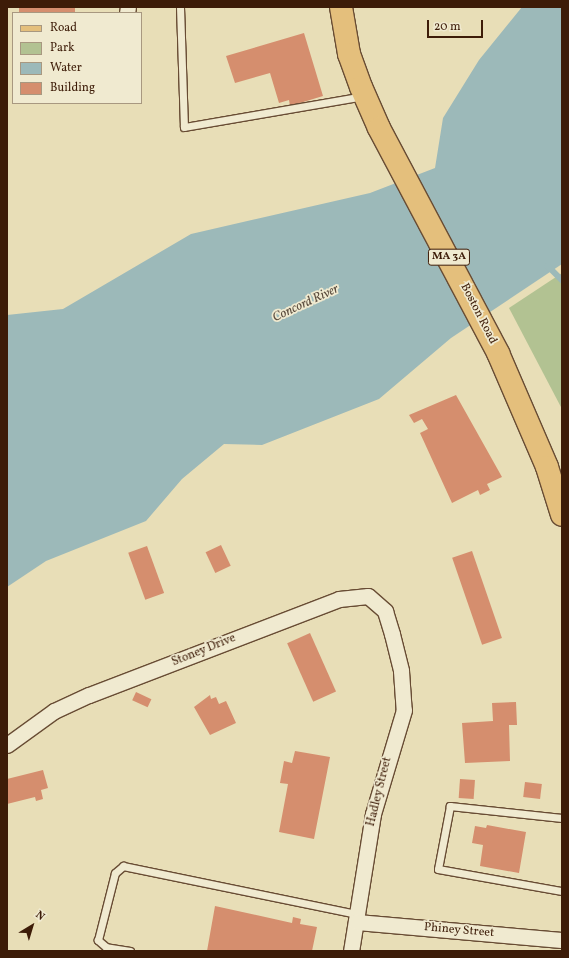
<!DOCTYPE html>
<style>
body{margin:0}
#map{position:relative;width:569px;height:958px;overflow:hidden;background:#e8deb7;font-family:Vollkorn,serif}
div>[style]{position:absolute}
.green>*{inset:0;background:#b2c292}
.water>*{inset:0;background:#9cb9b9}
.stream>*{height:5.5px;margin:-2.75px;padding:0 2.75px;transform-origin:2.75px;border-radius:2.75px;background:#9cb9b9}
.building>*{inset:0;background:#d58e6e;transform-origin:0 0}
.roads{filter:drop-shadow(1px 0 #684c34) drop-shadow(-1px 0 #684c34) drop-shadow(0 1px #684c34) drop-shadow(0 -1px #684c34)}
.lane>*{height:7px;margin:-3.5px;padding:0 3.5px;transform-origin:3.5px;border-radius:3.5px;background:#f0ead0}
.street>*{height:15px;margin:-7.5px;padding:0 7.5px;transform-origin:7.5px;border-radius:7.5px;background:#f0ead0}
.primary>*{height:22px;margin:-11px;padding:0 11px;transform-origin:11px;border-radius:11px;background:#e4bf7c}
span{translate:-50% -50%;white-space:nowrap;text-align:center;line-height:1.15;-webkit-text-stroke:3.5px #f0ead0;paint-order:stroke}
.shield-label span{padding:1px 3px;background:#f0ead0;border:1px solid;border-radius:3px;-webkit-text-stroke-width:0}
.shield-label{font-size:11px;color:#3d1c08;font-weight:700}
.street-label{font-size:12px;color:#3d1c08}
.water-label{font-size:13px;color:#5a4b3d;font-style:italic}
.frame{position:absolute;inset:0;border:8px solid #3d1c08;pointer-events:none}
.legend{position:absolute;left:12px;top:12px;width:130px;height:92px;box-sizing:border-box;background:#f0ead0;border:1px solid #a89880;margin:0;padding:5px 7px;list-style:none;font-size:12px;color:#3d1c08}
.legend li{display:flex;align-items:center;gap:8px;height:20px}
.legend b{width:20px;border:1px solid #a89880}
.north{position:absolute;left:12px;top:906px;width:40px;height:40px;-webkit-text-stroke:3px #f0ead0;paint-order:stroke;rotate:38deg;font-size:11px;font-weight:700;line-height:16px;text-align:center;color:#3d1c08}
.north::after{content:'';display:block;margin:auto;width:14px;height:18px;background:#3d1c08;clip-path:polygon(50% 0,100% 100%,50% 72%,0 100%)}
.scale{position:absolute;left:427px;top:20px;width:56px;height:18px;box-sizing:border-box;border:2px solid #3d1c08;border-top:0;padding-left:5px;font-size:12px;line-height:14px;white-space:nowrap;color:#3d1c08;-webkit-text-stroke:3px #f0ead0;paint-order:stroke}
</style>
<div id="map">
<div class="green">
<i style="clip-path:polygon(562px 273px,562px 409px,509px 308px)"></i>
</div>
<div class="water">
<i style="clip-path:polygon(522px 7px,562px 7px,562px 264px,451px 338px,379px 399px,262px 445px,224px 444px,182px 479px,146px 521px,46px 561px,7px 587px,7px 315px,63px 309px,191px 234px,370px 193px,435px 168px,443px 118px,479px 60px)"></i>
</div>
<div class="stream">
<i style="left:548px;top:266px;width:20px;rotate:45deg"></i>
</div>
<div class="building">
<i style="left:19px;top:7px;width:56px;height:6px"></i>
<i style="clip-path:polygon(304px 33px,323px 96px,290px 106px,289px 100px,279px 103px,270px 73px,235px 83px,226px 56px)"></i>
<i style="clip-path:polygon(456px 395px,502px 477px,487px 484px,490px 490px,480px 495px,478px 490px,452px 503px,420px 433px,428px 429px,422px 419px,414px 423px,409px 415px)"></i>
<i style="left:221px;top:545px;width:23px;height:17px;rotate:65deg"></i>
<i style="left:147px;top:546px;width:50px;height:20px;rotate:70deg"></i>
<i style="left:472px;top:551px;width:92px;height:21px;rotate:71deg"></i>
<i style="left:310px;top:633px;width:64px;height:25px;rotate:66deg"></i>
<i style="left:136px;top:692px;width:17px;height:9px;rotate:25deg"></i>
<i style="clip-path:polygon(210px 695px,211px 699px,216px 697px,219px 704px,226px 701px,236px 723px,210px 735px,194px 707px)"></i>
<i style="clip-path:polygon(516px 702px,517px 725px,509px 725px,510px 761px,465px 763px,462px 723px,493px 721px,492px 703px)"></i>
<i style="clip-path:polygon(295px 751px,330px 757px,314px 839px,279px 832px,288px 784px,280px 783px,284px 761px,292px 763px)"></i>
<i style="clip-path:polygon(43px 770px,48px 788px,41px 790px,43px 799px,36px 801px,35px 797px,7px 804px,7px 779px)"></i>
<i style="left:460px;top:779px;width:15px;height:19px;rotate:4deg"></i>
<i style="left:525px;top:782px;width:17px;height:15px;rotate:7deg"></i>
<i style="clip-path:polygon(487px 825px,526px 832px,519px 873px,480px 866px,483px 845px,472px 843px,475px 826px,486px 828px)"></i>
<i style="clip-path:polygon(215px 906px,292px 923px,293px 917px,301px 919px,300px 924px,317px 927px,312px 951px,207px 951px)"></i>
</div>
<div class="roads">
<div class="lane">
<i style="left:180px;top:7px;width:120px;rotate:88.1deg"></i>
<i style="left:184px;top:127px;width:182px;rotate:-9.8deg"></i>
<i style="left:562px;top:818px;width:113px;rotate:-173.9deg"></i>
<i style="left:450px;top:806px;width:64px;rotate:100.8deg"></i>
<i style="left:438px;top:869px;width:126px;rotate:10.1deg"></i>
<i style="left:130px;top:951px;width:24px;rotate:-171deg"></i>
<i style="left:106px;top:947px;width:11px;rotate:-139deg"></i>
<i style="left:98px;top:940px;width:69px;rotate:-75.8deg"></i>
<i style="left:115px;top:873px;width:11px;rotate:-41deg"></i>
<i style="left:123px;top:866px;width:239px;rotate:11.6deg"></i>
</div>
<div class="street">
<i style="left:127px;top:13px;width:6px;rotate:-81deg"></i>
<i style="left:7px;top:745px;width:58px;rotate:-35.9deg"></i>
<i style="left:54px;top:711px;width:38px;rotate:-25deg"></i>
<i style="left:89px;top:695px;width:268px;rotate:-21deg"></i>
<i style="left:339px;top:599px;width:29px;rotate:-6deg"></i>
<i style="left:368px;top:596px;width:23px;rotate:41deg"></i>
<i style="left:385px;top:611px;width:24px;rotate:73deg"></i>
<i style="left:392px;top:634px;width:38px;rotate:76deg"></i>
<i style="left:401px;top:671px;width:39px;rotate:86deg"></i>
<i style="left:404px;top:710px;width:109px;rotate:106.6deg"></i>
<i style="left:373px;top:814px;width:139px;rotate:99.1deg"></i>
<i style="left:356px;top:922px;width:207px;rotate:5deg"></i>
</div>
<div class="primary">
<i style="left:341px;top:7px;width:48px;rotate:80.3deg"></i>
<i style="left:349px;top:54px;width:35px;rotate:70deg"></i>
<i style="left:361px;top:87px;width:45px;rotate:66.3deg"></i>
<i style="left:379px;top:128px;width:255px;rotate:62.1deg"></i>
<i style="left:498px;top:353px;width:124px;rotate:66.7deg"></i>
<i style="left:547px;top:467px;width:50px;rotate:72.6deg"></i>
</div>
</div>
<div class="shield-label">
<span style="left:449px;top:257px">MA 3A</span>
</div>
<div class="street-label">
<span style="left:478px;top:314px;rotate:63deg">Boston Road</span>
<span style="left:204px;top:651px;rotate:-22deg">Stoney Drive</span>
<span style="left:380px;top:792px;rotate:-76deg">Hadley Street</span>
<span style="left:459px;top:931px;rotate:5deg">Phiney Street</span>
</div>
<div class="water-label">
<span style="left:306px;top:304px;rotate:-25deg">Concord River</span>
</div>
<div class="frame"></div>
<ul class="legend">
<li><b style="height:5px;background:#e4bf7c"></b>Road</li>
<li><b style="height:11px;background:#b2c292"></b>Park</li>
<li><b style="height:11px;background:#9cb9b9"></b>Water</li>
<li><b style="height:11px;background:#d58e6e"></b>Building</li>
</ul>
<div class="north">N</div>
<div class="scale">20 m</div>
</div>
